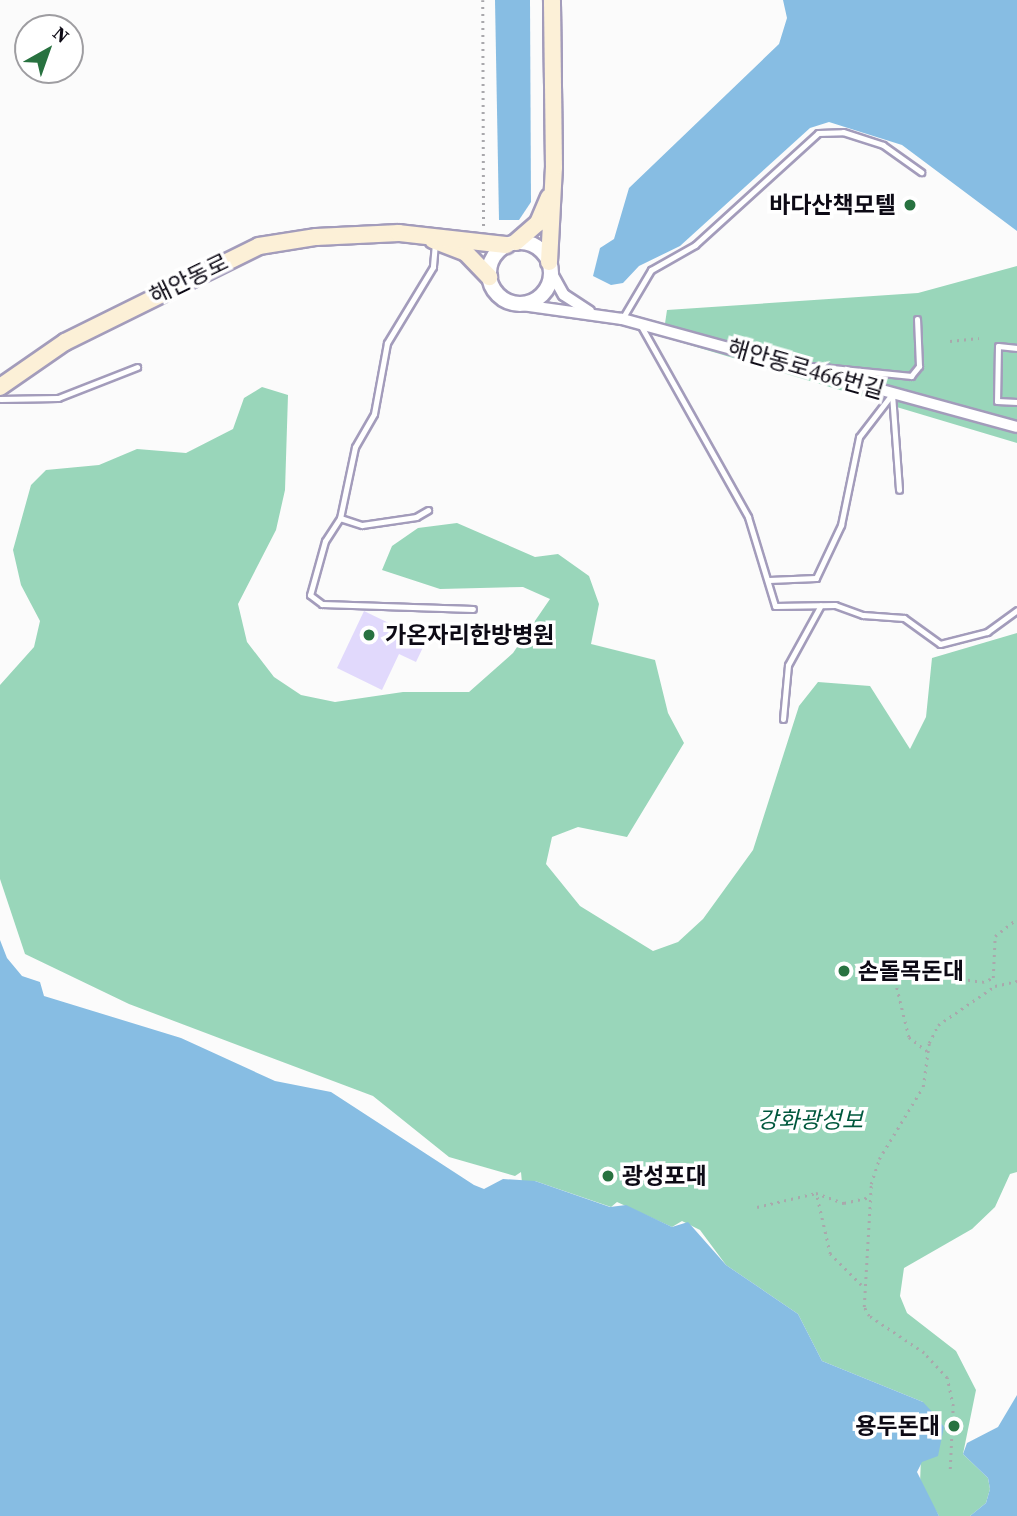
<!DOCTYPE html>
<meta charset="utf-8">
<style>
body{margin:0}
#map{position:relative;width:1017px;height:1516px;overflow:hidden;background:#fbfbfb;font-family:"Source Serif 4","Noto Sans KR",serif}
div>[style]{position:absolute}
.green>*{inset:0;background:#99d6ba}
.water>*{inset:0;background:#87bde3}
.building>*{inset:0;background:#e1d9fc}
.path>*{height:2.5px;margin-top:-1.25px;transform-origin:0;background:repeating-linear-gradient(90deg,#a9a8ac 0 2px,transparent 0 7px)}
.roads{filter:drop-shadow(2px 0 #a39cbb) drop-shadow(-2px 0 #a39cbb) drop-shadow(0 2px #a39cbb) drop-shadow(0 -2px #a39cbb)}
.service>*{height:5px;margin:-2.5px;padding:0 2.5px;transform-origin:2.5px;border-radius:2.5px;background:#fff}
.minor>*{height:10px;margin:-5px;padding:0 5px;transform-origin:5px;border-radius:5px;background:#fff}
.tertiary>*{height:14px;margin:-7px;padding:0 7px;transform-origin:7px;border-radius:7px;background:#fff}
.tertiary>.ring{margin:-7px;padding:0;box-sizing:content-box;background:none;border:14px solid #fff;border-radius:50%}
.secondary>*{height:16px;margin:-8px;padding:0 8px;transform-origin:8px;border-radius:8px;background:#fcf0d7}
.dots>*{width:19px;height:19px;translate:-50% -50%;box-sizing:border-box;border:4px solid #fff;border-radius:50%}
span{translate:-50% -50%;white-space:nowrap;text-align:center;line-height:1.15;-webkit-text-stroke:7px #fff;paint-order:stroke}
.poi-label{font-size:23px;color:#0d0a15;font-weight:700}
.right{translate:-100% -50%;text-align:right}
.left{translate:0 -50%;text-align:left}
.street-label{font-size:23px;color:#0d0a15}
.park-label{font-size:23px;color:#00583d;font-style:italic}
.north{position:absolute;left:14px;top:14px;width:70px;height:70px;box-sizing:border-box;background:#fff;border:2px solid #9e9da1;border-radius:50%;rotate:40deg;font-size:19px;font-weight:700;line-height:28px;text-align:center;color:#0d0a15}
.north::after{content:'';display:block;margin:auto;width:24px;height:32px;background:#287240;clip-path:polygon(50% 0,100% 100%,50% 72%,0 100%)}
</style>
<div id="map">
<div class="green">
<i style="clip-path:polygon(1017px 266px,1017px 443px,663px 337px,667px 310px,918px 293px)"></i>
<i style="clip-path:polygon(262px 387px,288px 395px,285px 490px,276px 530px,238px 604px,247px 642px,274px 677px,301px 695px,335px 702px,403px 692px,469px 692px,513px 653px,550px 599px,523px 587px,440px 589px,382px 570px,392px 546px,418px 528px,457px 523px,535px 557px,558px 554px,589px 576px,599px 604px,591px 644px,655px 660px,668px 713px,684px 743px,627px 837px,578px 827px,552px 837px,546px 864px,580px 906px,653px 951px,678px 942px,703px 919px,753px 850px,799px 706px,818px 682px,870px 686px,910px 749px,926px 717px,932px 658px,1017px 633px,1017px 1172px,1010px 1174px,995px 1207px,972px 1229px,904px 1268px,900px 1296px,907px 1313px,956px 1351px,976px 1390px,963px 1454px,988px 1478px,990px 1489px,986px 1503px,970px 1516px,939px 1516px,920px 1484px,923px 1402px,822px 1361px,798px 1314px,726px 1265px,700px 1230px,682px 1221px,672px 1227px,617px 1202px,611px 1207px,535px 1181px,522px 1183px,521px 1172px,515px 1176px,449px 1157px,373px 1096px,129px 1004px,25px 954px,0 879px,0 685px,34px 647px,40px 621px,21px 585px,13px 550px,31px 485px,46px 470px,99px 465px,137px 449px,186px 453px,233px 429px,244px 398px)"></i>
</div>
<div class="water">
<i style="clip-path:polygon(495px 0,530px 0,531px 202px,519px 220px,499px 220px)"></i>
<i style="clip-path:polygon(783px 0,1017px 0,1017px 231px,902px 145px,829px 122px,810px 128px,680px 246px,639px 266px,623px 283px,611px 285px,593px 276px,600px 248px,614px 239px,629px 188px,779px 44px,787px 18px)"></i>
<i style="clip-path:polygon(0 940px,7px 958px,22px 976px,40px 982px,44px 996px,181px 1038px,275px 1081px,331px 1092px,474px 1185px,484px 1189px,503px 1179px,535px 1181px,610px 1207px,626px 1205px,672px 1227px,688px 1222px,726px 1265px,798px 1314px,822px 1361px,923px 1402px,936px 1416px,944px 1427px,938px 1456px,922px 1462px,917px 1472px,939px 1516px,0 1516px)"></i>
<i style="clip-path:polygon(1017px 1395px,1017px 1516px,970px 1516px,986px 1503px,990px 1489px,988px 1478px,963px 1454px,967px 1443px,998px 1427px)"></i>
</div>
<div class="building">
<i style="clip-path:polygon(364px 611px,426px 641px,416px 662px,399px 654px,382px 690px,337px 668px)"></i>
</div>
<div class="path">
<i style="left:483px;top:0;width:230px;rotate:89.8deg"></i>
<i style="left:950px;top:341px;width:29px;rotate:-6deg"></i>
<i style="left:892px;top:967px;width:91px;rotate:9.5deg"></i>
<i style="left:982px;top:982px;width:12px;rotate:-20deg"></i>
<i style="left:993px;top:978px;width:42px;rotate:-87.3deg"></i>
<i style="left:995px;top:936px;width:28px;rotate:-38deg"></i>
<i style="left:892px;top:967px;width:72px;rotate:76.3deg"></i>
<i style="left:909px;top:1037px;width:23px;rotate:38deg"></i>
<i style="left:757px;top:1207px;width:61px;rotate:-13.3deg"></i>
<i style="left:861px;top:1285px;width:44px;rotate:-135deg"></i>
<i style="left:830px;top:1254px;width:63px;rotate:-102.9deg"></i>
<i style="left:816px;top:1193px;width:30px;rotate:20deg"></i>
<i style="left:844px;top:1203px;width:27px;rotate:-13deg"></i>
<i style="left:950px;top:1469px;width:63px;rotate:-87.3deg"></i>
<i style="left:953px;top:1406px;width:29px;rotate:-102deg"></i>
<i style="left:947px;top:1378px;width:34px;rotate:-133deg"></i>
<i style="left:924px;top:1353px;width:66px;rotate:-146.1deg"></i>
<i style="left:869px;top:1316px;width:10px;rotate:-119deg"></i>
<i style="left:864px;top:1307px;width:123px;rotate:-86.7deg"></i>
<i style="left:871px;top:1184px;width:26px;rotate:-72deg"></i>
<i style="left:879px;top:1159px;width:84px;rotate:-58.6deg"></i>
<i style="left:923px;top:1087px;width:44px;rotate:-82.2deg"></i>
<i style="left:929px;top:1043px;width:20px;rotate:-63deg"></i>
<i style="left:938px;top:1025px;width:69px;rotate:-34.4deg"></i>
<i style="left:995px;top:986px;width:23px;rotate:-13deg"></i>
</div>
<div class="roads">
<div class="service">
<i style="left:435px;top:243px;width:24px;rotate:95deg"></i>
<i style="left:433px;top:267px;width:89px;rotate:121.2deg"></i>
<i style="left:387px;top:343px;width:72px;rotate:100.4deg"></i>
<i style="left:374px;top:414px;width:38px;rotate:120deg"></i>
<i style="left:355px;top:447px;width:73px;rotate:101.9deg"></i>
<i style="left:340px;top:518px;width:27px;rotate:123deg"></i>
<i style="left:325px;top:541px;width:56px;rotate:105.5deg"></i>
<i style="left:310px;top:595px;width:15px;rotate:37deg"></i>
<i style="left:322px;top:604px;width:151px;rotate:1.9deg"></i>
<i style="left:622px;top:319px;width:57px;rotate:-59.4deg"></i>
<i style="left:651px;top:270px;width:51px;rotate:-29.6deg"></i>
<i style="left:695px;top:245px;width:166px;rotate:-42.3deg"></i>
<i style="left:818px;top:133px;width:25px;rotate:-2deg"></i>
<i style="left:843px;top:132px;width:42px;rotate:18deg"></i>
<i style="left:883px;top:145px;width:47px;rotate:35.4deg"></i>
<i style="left:641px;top:326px;width:219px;rotate:60.7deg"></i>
<i style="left:748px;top:517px;width:93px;rotate:73.1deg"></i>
<i style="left:775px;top:606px;width:60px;rotate:-1deg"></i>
<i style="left:835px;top:605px;width:30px;rotate:20deg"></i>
<i style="left:863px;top:615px;width:41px;rotate:4.2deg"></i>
<i style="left:904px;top:618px;width:44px;rotate:35.8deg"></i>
<i style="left:940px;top:644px;width:49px;rotate:-14.3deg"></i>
<i style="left:987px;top:632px;width:37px;rotate:-36deg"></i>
<i style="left:1017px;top:348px;width:19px;rotate:-174deg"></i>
<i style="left:998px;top:346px;width:55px;rotate:91deg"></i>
<i style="left:997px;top:401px;width:20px;rotate:3deg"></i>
<i style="left:812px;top:366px;width:100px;rotate:5.8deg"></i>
<i style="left:911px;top:376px;width:13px;rotate:-51deg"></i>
<i style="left:919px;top:366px;width:47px;rotate:-92.4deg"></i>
<i style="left:892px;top:394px;width:96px;rotate:85.8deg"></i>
<i style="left:0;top:399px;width:58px;rotate:-1deg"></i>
<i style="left:58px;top:398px;width:85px;rotate:-21.4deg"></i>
<i style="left:340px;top:518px;width:23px;rotate:18deg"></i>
<i style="left:362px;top:525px;width:55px;rotate:-8.4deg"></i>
<i style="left:416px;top:517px;width:14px;rotate:-30deg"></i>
<i style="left:769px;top:580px;width:47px;rotate:-2.4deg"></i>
<i style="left:816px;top:578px;width:59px;rotate:-64.7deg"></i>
<i style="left:841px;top:525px;width:90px;rotate:-78.4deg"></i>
<i style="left:859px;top:437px;width:54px;rotate:-52.5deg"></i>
<i style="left:783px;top:719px;width:54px;rotate:-84.7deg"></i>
<i style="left:788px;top:665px;width:68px;rotate:-61.2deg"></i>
</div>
<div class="minor">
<i style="left:551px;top:272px;width:26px;rotate:61deg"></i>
<i style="left:564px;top:295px;width:30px;rotate:33deg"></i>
<i style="left:515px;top:304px;width:108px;rotate:8deg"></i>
<i style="left:622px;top:319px;width:409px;rotate:15.3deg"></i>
</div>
<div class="tertiary">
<i class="ring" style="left:489px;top:242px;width:48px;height:48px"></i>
</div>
<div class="secondary">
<i style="left:433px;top:240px;width:34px;rotate:21deg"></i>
<i style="left:465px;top:252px;width:35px;rotate:46deg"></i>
<i style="left:516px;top:242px;width:29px;rotate:-41deg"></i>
<i style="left:538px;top:223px;width:28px;rotate:-67deg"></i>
<i style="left:549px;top:262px;width:95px;rotate:-87deg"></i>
<i style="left:554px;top:167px;width:167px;rotate:-90.7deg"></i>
<i style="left:0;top:387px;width:79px;rotate:-34.7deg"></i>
<i style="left:65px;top:342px;width:216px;rotate:-26.3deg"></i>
<i style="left:259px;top:246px;width:58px;rotate:-9deg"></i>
<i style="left:316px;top:237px;width:83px;rotate:-2.8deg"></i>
<i style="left:399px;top:233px;width:108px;rotate:6.4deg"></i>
</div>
</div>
<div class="dots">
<i style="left:910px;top:205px;background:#287240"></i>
<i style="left:369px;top:635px;background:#287240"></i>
<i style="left:844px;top:971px;background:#287240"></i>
<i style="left:608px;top:1176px;background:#287240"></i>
<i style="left:954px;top:1426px;background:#287240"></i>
</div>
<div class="poi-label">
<span class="right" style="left:896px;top:205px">바다산책모텔</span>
<span class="left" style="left:385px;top:635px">가온자리한방병원</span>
<span class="left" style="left:858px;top:971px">손돌목돈대</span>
<span class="left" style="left:622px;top:1176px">광성포대</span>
<span class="right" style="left:940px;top:1426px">용두돈대</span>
</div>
<div class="street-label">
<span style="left:189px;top:279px;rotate:-26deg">해안동로</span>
<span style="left:806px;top:369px;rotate:16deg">해안동로466번길</span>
</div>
<div class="park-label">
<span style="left:810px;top:1120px">강화광성보</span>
</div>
<div class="north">N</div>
</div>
